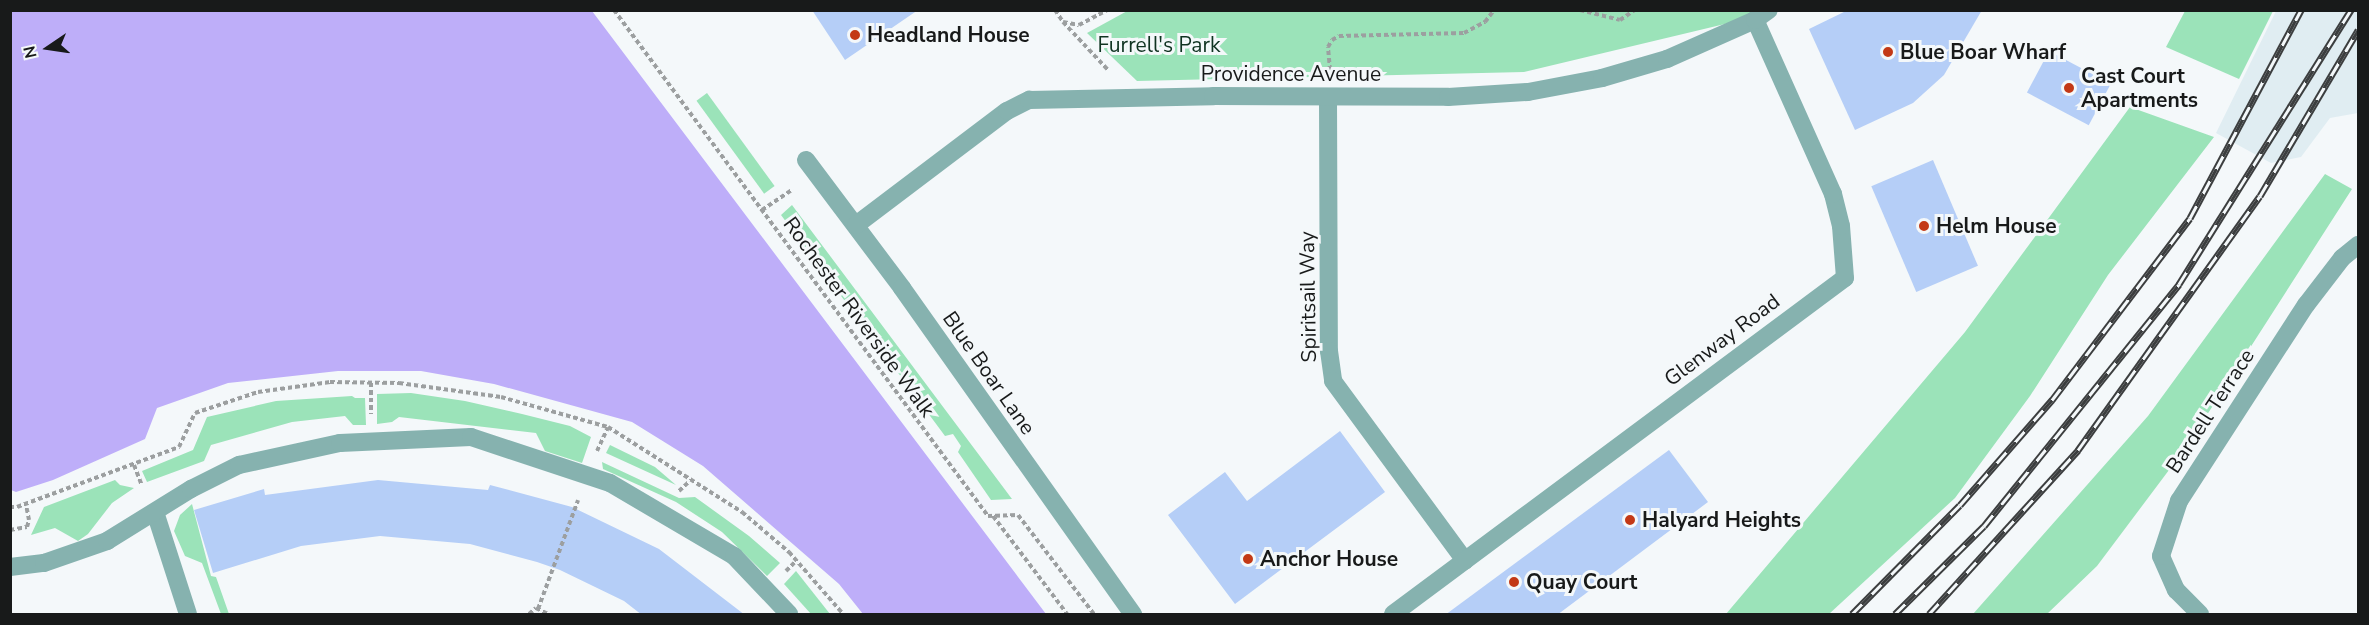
<!DOCTYPE html>
<style>
body{margin:0}
#map{position:relative;width:2369px;height:625px;overflow:hidden;background:#f4f8fa;font-family:"Nunito Sans",sans-serif}
div>[style]{position:absolute}
.built>*{inset:0;background:#e0edf2}
.green>*{inset:0;background:#9be3b9;transform-origin:0 0}
.water>*{inset:0;background:#beaef9}
.building>*{inset:0;background:#b5cef7;transform-origin:0 0}
.path>*{height:4px;margin-top:-2px;transform-origin:0;background:repeating-linear-gradient(90deg,#9c9fa0 0 4.5px,transparent 0 7.5px)}
.minor>*{height:18px;margin:-9px;padding:0 9px;transform-origin:9px;border-radius:9px;background:#86b2af}
.rail>*{height:7px;margin-top:-3.5px;transform-origin:0;background:repeating-linear-gradient(90deg,#f4f8fa 0 14px,#3c3e3f 0 28px);box-sizing:border-box;border-block:2px solid #3c3e3f}
.dots>*{width:16px;height:16px;translate:-50% -50%;box-sizing:border-box;border:3px solid #f4f8fa;border-radius:50%}
span{translate:-50% -50%;white-space:nowrap;text-align:center;line-height:1.15;-webkit-text-stroke:6px #f4f8fa;paint-order:stroke}
.poi-label{font-size:21px;color:#181a1a;font-weight:700}
.left{translate:0 -50%;text-align:left}
.park-label{font-size:21px;color:#0f3321}
.street-label{font-size:21px;color:#181a1a}
.frame{position:absolute;inset:0;border:12px solid #181a1a;pointer-events:none}
.north{position:absolute;left:18px;top:18px;width:60px;height:60px;-webkit-text-stroke:4px #f4f8fa;paint-order:stroke;rotate:257deg;font-size:16px;font-weight:700;line-height:24px;text-align:center;color:#181a1a}
.north::after{content:'';display:block;margin:auto;width:21px;height:27px;background:#181a1a;clip-path:polygon(50% 0,100% 100%,50% 72%,0 100%)}
</style>
<div id="map">
<div class="built">
<i style="clip-path:polygon(2276px 11px,2358px 11px,2358px 113px,2330px 118px,2301px 157px,2271px 163px,2216px 133px)"></i>
</div>
<div class="green">
<i style="clip-path:polygon(1129px 10px,1753px 11px,1750px 18px,1524px 72px,1137px 81px,1087px 33px)"></i>
<i style="clip-path:polygon(2185px 11px,2185px 10px,2273px 11px,2239px 79px,2166px 47px)"></i>
<i style="left:707px;top:93px;width:115px;height:13px;rotate:54deg"></i>
<i style="clip-path:polygon(2130px 107px,2214px 137px,2108px 275px,2030px 396px,1955px 498px,1829px 614px,1726px 614px,1965px 332px)"></i>
<i style="clip-path:polygon(2325px 174px,2352px 189px,2187px 446px,2097px 566px,2047px 614px,1973px 614px,2148px 416px)"></i>
<i style="clip-path:polygon(792px 205px,1012px 499px,991px 500px,958px 452px,961px 446px,953px 434px,945px 436px,781px 215px)"></i>
<i style="clip-path:polygon(411px 393px,465px 401px,522px 414px,570px 426px,591px 437px,582px 463px,545px 451px,536px 433px,399px 417px,392px 422px,377px 424px,377px 394px)"></i>
<i style="clip-path:polygon(352px 396px,355px 398px,365px 398px,366px 425px,353px 425px,345px 416px,292px 422px,211px 445px,204px 461px,147px 482px,142px 471px,193px 450px,207px 417px,276px 401px)"></i>
<i style="clip-path:polygon(610px 445px,655px 467px,676px 485px,606px 453px)"></i>
<i style="clip-path:polygon(602px 462px,679px 498px,695px 497px,749px 536px,780px 563px,767px 576px,722px 532px,676px 502px,603px 469px)"></i>
<i style="clip-path:polygon(115px 480px,120px 485px,134px 488px,112px 503px,88px 534px,78px 541px,55px 528px,31px 535px,44px 507px)"></i>
<i style="clip-path:polygon(192px 504px,211px 576px,216px 577px,229px 614px,221px 614px,202px 563px,185px 556px,174px 531px,180px 515px)"></i>
<i style="clip-path:polygon(796px 571px,830px 614px,811px 614px,784px 584px)"></i>
</div>
<div class="water">
<i style="clip-path:polygon(11px 10px,592px 11px,1046px 614px,863px 614px,839px 584px,703px 466px,632px 422px,494px 384px,421px 371px,338px 371px,228px 383px,157px 408px,145px 439px,53px 480px,16px 492px,11px 490px)"></i>
</div>
<div class="building">
<i style="clip-path:polygon(812px 10px,918px 10px,845px 60px)"></i>
<i style="clip-path:polygon(1848px 10px,1982px 10px,1944px 75px,1913px 103px,1855px 130px,1809px 29px)"></i>
<i style="left:2049px;top:51px;width:70px;height:47px;rotate:28deg"></i>
<i style="left:1933px;top:160px;width:115px;height:67px;rotate:67deg"></i>
<i style="clip-path:polygon(1340px 431px,1385px 492px,1235px 604px,1168px 515px,1225px 472px,1247px 501px)"></i>
<i style="clip-path:polygon(1669px 450px,1708px 502px,1557px 615px,1445px 615px)"></i>
<i style="clip-path:polygon(378px 480px,488px 490px,490px 485px,572px 507px,659px 549px,745px 615px,642px 615px,624px 601px,560px 570px,537px 562px,470px 544px,380px 536px,301px 546px,213px 573px,194px 510px,264px 489px,265px 495px)"></i>
</div>
<div class="path">
<i style="left:614px;top:10px;width:629px;rotate:53.53deg"></i>
<i style="left:988px;top:516px;width:30px;rotate:-2deg"></i>
<i style="left:1018px;top:515px;width:125px;rotate:52.5deg"></i>
<i style="left:1055px;top:10px;width:14px;rotate:56deg"></i>
<i style="left:1063px;top:22px;width:16px;rotate:11deg"></i>
<i style="left:1079px;top:25px;width:32px;rotate:-28deg"></i>
<i style="left:1580px;top:10px;width:41px;rotate:14deg"></i>
<i style="left:1620px;top:20px;width:18px;rotate:-34deg"></i>
<i style="left:1063px;top:22px;width:66px;rotate:46.8deg"></i>
<i style="left:1330px;top:70px;width:23px;rotate:-95deg"></i>
<i style="left:1328px;top:47px;width:8px;rotate:-60deg"></i>
<i style="left:1332px;top:40px;width:8px;rotate:-30deg"></i>
<i style="left:1339px;top:36px;width:125px;rotate:-1.4deg"></i>
<i style="left:1464px;top:33px;width:24px;rotate:-28deg"></i>
<i style="left:1485px;top:22px;width:15px;rotate:-53deg"></i>
<i style="left:762px;top:210px;width:37px;rotate:-34deg"></i>
<i style="left:371px;top:383px;width:31px;rotate:90deg"></i>
<i style="left:597px;top:451px;width:26px;rotate:-65deg"></i>
<i style="left:134px;top:465px;width:22px;rotate:69deg"></i>
<i style="left:679px;top:491px;width:16px;rotate:-43deg"></i>
<i style="left:10px;top:507px;width:7px"></i>
<i style="left:17px;top:507px;width:173px;rotate:-20.3deg"></i>
<i style="left:179px;top:447px;width:38px;rotate:-65deg"></i>
<i style="left:195px;top:413px;width:66px;rotate:-18.4deg"></i>
<i style="left:258px;top:392px;width:73px;rotate:-7.9deg"></i>
<i style="left:330px;top:382px;width:69px;rotate:0.8deg"></i>
<i style="left:399px;top:383px;width:103px;rotate:7.8deg"></i>
<i style="left:501px;top:397px;width:111px;rotate:15.7deg"></i>
<i style="left:608px;top:427px;width:159px;rotate:32.4deg"></i>
<i style="left:742px;top:512px;width:62px;rotate:40.4deg"></i>
<i style="left:789px;top:552px;width:82px;rotate:48.9deg"></i>
<i style="left:993px;top:516px;width:123px;rotate:52.9deg"></i>
<i style="left:10px;top:530px;width:17px;rotate:-10deg"></i>
<i style="left:27px;top:527px;width:7px;rotate:-74deg"></i>
<i style="left:29px;top:520px;width:16px;rotate:-101deg"></i>
<i style="left:786px;top:571px;width:14px;rotate:-45deg"></i>
<i style="left:538px;top:609px;width:116px;rotate:-69.8deg"></i>
<i style="left:529px;top:614px;width:9px;rotate:-41deg"></i>
<i style="left:536px;top:608px;width:13px;rotate:27deg"></i>
</div>
<div class="minor">
<i style="left:1328px;top:97px;width:254px;rotate:89.8deg"></i>
<i style="left:1329px;top:351px;width:30px;rotate:82deg"></i>
<i style="left:1333px;top:381px;width:223px;rotate:53.7deg"></i>
<i style="left:806px;top:160px;width:160px;rotate:53.1deg"></i>
<i style="left:902px;top:288px;width:400px;rotate:54.7deg"></i>
<i style="left:856px;top:225px;width:189px;rotate:-37.1deg"></i>
<i style="left:1007px;top:111px;width:25px;rotate:-27deg"></i>
<i style="left:1029px;top:100px;width:184px;rotate:-1.2deg"></i>
<i style="left:1213px;top:96px;width:235px;rotate:0.2deg"></i>
<i style="left:1448px;top:97px;width:80px;rotate:-3.6deg"></i>
<i style="left:1528px;top:92px;width:75px;rotate:-10.7deg"></i>
<i style="left:1602px;top:78px;width:68px;rotate:-16.3deg"></i>
<i style="left:1667px;top:59px;width:96px;rotate:-23.9deg"></i>
<i style="left:155px;top:512px;width:107px;rotate:72.1deg"></i>
<i style="left:10px;top:567px;width:34px;rotate:-7deg"></i>
<i style="left:44px;top:563px;width:67px;rotate:-19.2deg"></i>
<i style="left:107px;top:541px;width:99px;rotate:-31.8deg"></i>
<i style="left:191px;top:489px;width:54px;rotate:-26.6deg"></i>
<i style="left:239px;top:465px;width:103px;rotate:-12.3deg"></i>
<i style="left:340px;top:443px;width:131px;rotate:-2.6deg"></i>
<i style="left:471px;top:437px;width:146px;rotate:18.3deg"></i>
<i style="left:610px;top:483px;width:144px;rotate:30.5deg"></i>
<i style="left:734px;top:556px;width:80px;rotate:46.5deg"></i>
<i style="left:1393px;top:614px;width:563px;rotate:-36.63deg"></i>
<i style="left:1845px;top:278px;width:52px;rotate:-94.4deg"></i>
<i style="left:1841px;top:226px;width:33px;rotate:-104deg"></i>
<i style="left:1833px;top:194px;width:191px;rotate:-114.1deg"></i>
<i style="left:1755px;top:20px;width:17px;rotate:-36deg"></i>
<i style="left:2200px;top:614px;width:34px;rotate:-135deg"></i>
<i style="left:2176px;top:590px;width:37px;rotate:-114deg"></i>
<i style="left:2161px;top:556px;width:58px;rotate:-71.9deg"></i>
<i style="left:2179px;top:501px;width:234px;rotate:-57.1deg"></i>
<i style="left:2306px;top:305px;width:59px;rotate:-52.5deg"></i>
<i style="left:2342px;top:258px;width:21px;rotate:-39deg"></i>
</div>
<div class="rail">
<i style="left:1852px;top:614px;width:153px;rotate:-45.3deg"></i>
<i style="left:1960px;top:505px;width:140px;rotate:-48.8deg"></i>
<i style="left:2052px;top:400px;width:228px;rotate:-52.8deg"></i>
<i style="left:2190px;top:218px;width:236px;rotate:-61.9deg"></i>
<i style="left:1895px;top:614px;width:125px;rotate:-44.7deg"></i>
<i style="left:1984px;top:526px;width:311px;rotate:-51.1deg"></i>
<i style="left:2179px;top:284px;width:324px;rotate:-57.9deg"></i>
<i style="left:1929px;top:614px;width:222px;rotate:-47.7deg"></i>
<i style="left:2078px;top:450px;width:312px;rotate:-54.4deg"></i>
<i style="left:2260px;top:196px;width:193px;rotate:-59.4deg"></i>
</div>
<div class="dots">
<i style="left:855px;top:35px;background:#c33916"></i>
<i style="left:1888px;top:52px;background:#c33916"></i>
<i style="left:2069px;top:88px;background:#c33916"></i>
<i style="left:1924px;top:226px;background:#c33916"></i>
<i style="left:1630px;top:520px;background:#c33916"></i>
<i style="left:1248px;top:559px;background:#c33916"></i>
<i style="left:1514px;top:582px;background:#c33916"></i>
</div>
<div class="poi-label">
<span class="left" style="left:867px;top:35px">Headland House</span>
<span class="left" style="left:1900px;top:52px">Blue Boar Wharf</span>
<span class="left" style="left:2081px;top:88px">Cast Court<br>Apartments</span>
<span class="left" style="left:1936px;top:226px">Helm House</span>
<span class="left" style="left:1642px;top:520px">Halyard Heights</span>
<span class="left" style="left:1260px;top:559px">Anchor House</span>
<span class="left" style="left:1526px;top:582px">Quay Court</span>
</div>
<div class="park-label">
<span style="left:1159px;top:45px">Furrell's Park</span>
</div>
<div class="street-label">
<span style="left:1291px;top:74px">Providence Avenue</span>
<span style="left:1308px;top:297px;rotate:-91deg">Spiritsail Way</span>
<span style="left:859px;top:317px;rotate:54deg">Rochester Riverside Walk</span>
<span style="left:1722px;top:340px;rotate:-37deg">Glenway Road</span>
<span style="left:989px;top:373px;rotate:55deg">Blue Boar Lane</span>
<span style="left:2210px;top:411px;rotate:-57deg">Bardell Terrace</span>
</div>
<div class="frame"></div>
<div class="north">N</div>
</div>
